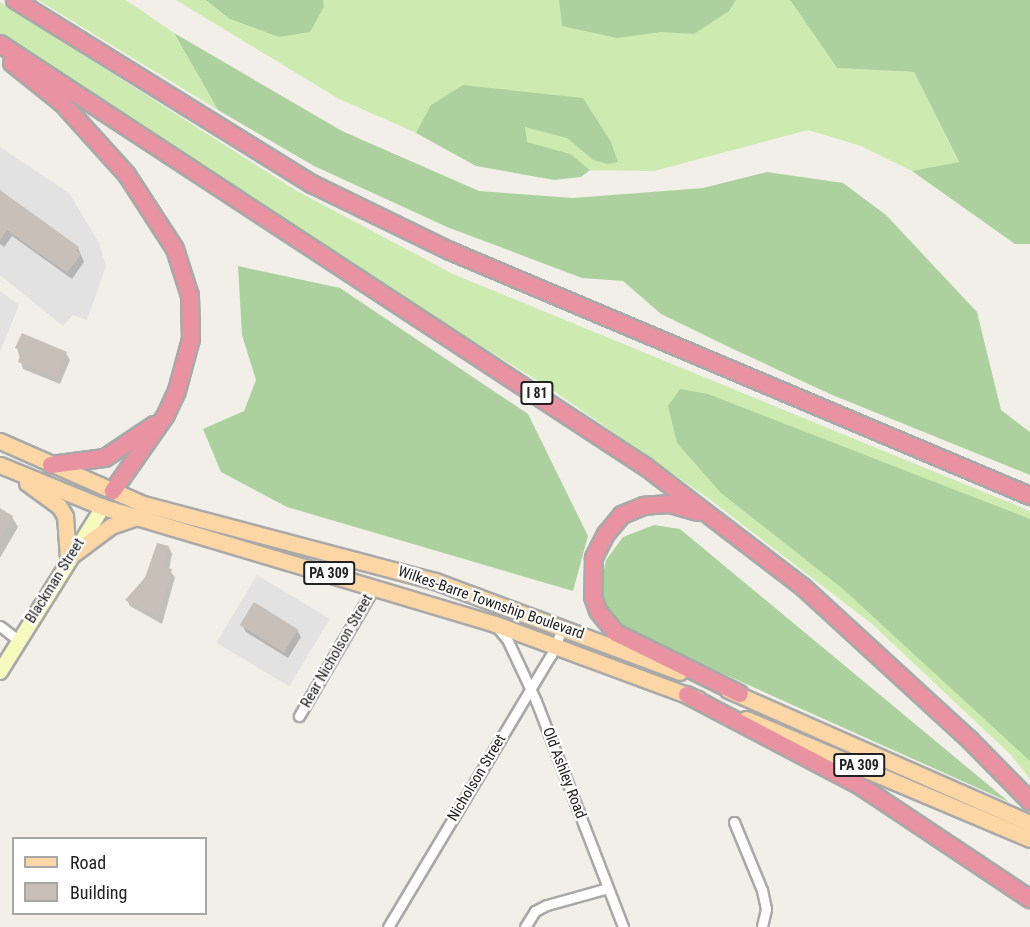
<!DOCTYPE html>
<style>
body{margin:0}
#map{position:relative;width:1030px;height:927px;overflow:hidden;background:#f2efe9;font-family:"Roboto Condensed",sans-serif}
div>[style]{position:absolute}
.grass>*{inset:0;background:#cdebb0}
.forest>*{inset:0;background:#add19e}
.parking>*{inset:0;background:#e2e2e2;transform-origin:0 0}
.shadow>*{inset:0;background:#0003}
.building>*{inset:0;background:#c7bfb8;transform-origin:0 0}
.roads{filter:drop-shadow(2px 0 #a9a9a9) drop-shadow(-2px 0 #a9a9a9) drop-shadow(0 2px #a9a9a9) drop-shadow(0 -2px #a9a9a9)}
.street>*{height:9px;margin:-4.5px;padding:0 4.5px;transform-origin:4.5px;border-radius:4.5px;background:#fff}
.secondary>*{height:14px;margin:-7px;padding:0 7px;transform-origin:7px;border-radius:7px;background:#f7fabf}
.primary>*{height:15px;margin:-7.5px;padding:0 7.5px;transform-origin:7.5px;border-radius:7.5px;background:#fcd6a4}
.highway>*{height:16px;margin:-8px;padding:0 8px;transform-origin:8px;border-radius:8px;background:#e892a2}
span{translate:-50% -50%;white-space:nowrap;text-align:center;line-height:1.15;-webkit-text-stroke:4.5px #fff;paint-order:stroke}
.shield-label span{padding:2px 4px;background:#fff;border:2px solid;border-radius:4px;-webkit-text-stroke-width:0}
.shield-label{font-size:14px;color:#222;font-weight:700}
.street-label{font-size:15px;color:#222}
.legend{position:absolute;left:12px;top:837px;width:195px;height:78px;box-sizing:border-box;background:#fff;border:2px solid #a7a7a7;margin:0;padding:8px 10px;list-style:none;font-size:18px;color:#222}
.legend li{display:flex;align-items:center;gap:12px;height:30px}
.legend b{width:30px;border:2px solid #a7a7a7}
</style>
<div id="map">
<div class="grass">
<i style="clip-path:polygon(38px 0,126px 0,174px 33px,218px 110px)"></i>
<i style="clip-path:polygon(176px 0,790px 0,837px 68px,914px 72px,959px 163px,912px 171px,861px 146px,808px 130px,654px 171px,575px 170px,483px 162px,339px 99px)"></i>
<i style="clip-path:polygon(0 2px,297px 191px,453px 274px,1030px 511px,1030px 779px,1010px 754px,872px 624px,712px 501px,551px 389px,358px 270px,0 36px)"></i>
</div>
<div class="forest">
<i style="clip-path:polygon(206px 0,323px 0,324px 7px,310px 32px,279px 37px,230px 19px)"></i>
<i style="clip-path:polygon(559px 0,736px 0,729px 11px,694px 34px,661px 32px,617px 38px,562px 26px)"></i>
<i style="clip-path:polygon(790px 0,1030px 0,1030px 244px,1015px 244px,912px 171px,959px 162px,914px 72px,837px 68px)"></i>
<i style="clip-path:polygon(174px 33px,342px 131px,479px 191px,573px 198px,703px 188px,767px 172px,843px 183px,886px 215px,977px 312px,1001px 410px,1030px 432px,1030px 475px,830px 394px,731px 348px,661px 314px,623px 281px,582px 278px,447px 227px,314px 166px,218px 110px)"></i>
<i style="clip-path:polygon(463px 85px,583px 98px,611px 142px,618px 162px,608px 164px,593px 160px,567px 138px,525px 127px,527px 142px,570px 154px,590px 170px,581px 177px,554px 180px,476px 166px,416px 133px,431px 105px)"></i>
<i style="clip-path:polygon(238px 266px,340px 288px,528px 414px,588px 536px,573px 591px,287px 507px,221px 472px,203px 429px,244px 411px,256px 380px,242px 335px)"></i>
<i style="clip-path:polygon(680px 389px,708px 394px,1030px 519px,1030px 761px,843px 589px,721px 493px,677px 443px,668px 406px)"></i>
<i style="clip-path:polygon(654px 525px,680px 529px,1009px 802px,630px 632px,608px 613px,600px 589px,606px 560px,623px 537px)"></i>
</div>
<div class="parking">
<i style="clip-path:polygon(0 147px,69px 193px,99px 243px,106px 266px,87px 320px,73px 315px,63px 326px,0 275px)"></i>
<i style="clip-path:polygon(0 291px,19px 305px,0 352px)"></i>
<i style="left:257px;top:575px;width:85px;height:79px;rotate:31deg"></i>
</div>
<div class="shadow">
<i style="clip-path:polygon(0 192px,78px 248px,84px 262px,72px 279px,12px 236px,4px 247px,0 244px)"></i>
<i style="clip-path:polygon(17px 348px,66px 353px,70px 360px,60px 384px,23px 369px)"></i>
<i style="clip-path:polygon(0 510px,12px 517px,18px 527px,0 558px)"></i>
<i style="clip-path:polygon(169px 547px,172px 554px,169px 570px,175px 577px,162px 624px,130px 606px,127px 600px)"></i>
<i style="clip-path:polygon(242px 625px,297px 630px,301px 637px,288px 658px,246px 632px)"></i>
</div>
<div class="building">
<i style="clip-path:polygon(0 190px,79px 247px,76px 251px,81px 254px,67px 273px,7px 230px,0 241px)"></i>
<i style="clip-path:polygon(22px 333px,67px 352px,56px 378px,18px 362px,22px 351px,15px 348px)"></i>
<i style="clip-path:polygon(0 508px,13px 516px,0 538px)"></i>
<i style="clip-path:polygon(157px 543px,169px 546px,164px 567px,172px 569px,158px 618px,125px 600px,145px 578px)"></i>
<i style="left:254px;top:602px;width:52px;height:27px;rotate:32deg"></i>
</div>
<div class="roads">
<div class="street">
<i style="left:0;top:626px;width:23px;rotate:38deg"></i>
<i style="left:496px;top:626px;width:17px;rotate:50deg"></i>
<i style="left:507px;top:639px;width:68px;rotate:64.9deg"></i>
<i style="left:536px;top:701px;width:242px;rotate:68.9deg"></i>
<i style="left:299px;top:716px;width:151px;rotate:-59.7deg"></i>
<i style="left:734px;top:822px;width:74px;rotate:67.6deg"></i>
<i style="left:762px;top:890px;width:19px;rotate:78deg"></i>
<i style="left:766px;top:909px;width:18px;rotate:103deg"></i>
<i style="left:388px;top:927px;width:317px;rotate:-59.1deg"></i>
<i style="left:551px;top:655px;width:30px;rotate:-67deg"></i>
<i style="left:525px;top:927px;width:19px;rotate:-58deg"></i>
<i style="left:535px;top:911px;width:13px;rotate:-27deg"></i>
<i style="left:547px;top:905px;width:63px;rotate:-15.6deg"></i>
</div>
<div class="secondary">
<i style="left:0;top:672px;width:195px;rotate:-58deg"></i>
</div>
<div class="primary">
<i style="left:0;top:441px;width:156px;rotate:23.8deg"></i>
<i style="left:143px;top:504px;width:302px;rotate:14.8deg"></i>
<i style="left:435px;top:581px;width:261px;rotate:20.4deg"></i>
<i style="left:0;top:465px;width:111px;rotate:22.2deg"></i>
<i style="left:103px;top:507px;width:409px;rotate:16.6deg"></i>
<i style="left:495px;top:624px;width:216px;rotate:20.3deg"></i>
<i style="left:27px;top:483px;width:39px;rotate:36deg"></i>
<i style="left:59px;top:506px;width:12px;rotate:59deg"></i>
<i style="left:65px;top:516px;width:42px;rotate:85.9deg"></i>
<i style="left:68px;top:558px;width:54px;rotate:-36.7deg"></i>
<i style="left:111px;top:526px;width:28px;rotate:-19deg"></i>
<i style="left:728px;top:690px;width:330px;rotate:23.8deg"></i>
<i style="left:746px;top:719px;width:308px;rotate:22.9deg"></i>
</div>
<div class="highway">
<i style="left:15px;top:0;width:349px;rotate:31.8deg"></i>
<i style="left:312px;top:184px;width:153px;rotate:25.9deg"></i>
<i style="left:450px;top:251px;width:630px;rotate:22.9deg"></i>
<i style="left:0;top:44px;width:772px;rotate:33.22deg"></i>
<i style="left:646px;top:467px;width:198px;rotate:37.4deg"></i>
<i style="left:803px;top:587px;width:226px;rotate:42.5deg"></i>
<i style="left:970px;top:740px;width:86px;rotate:45.5deg"></i>
<i style="left:12px;top:63px;width:64px;rotate:38.7deg"></i>
<i style="left:62px;top:103px;width:97px;rotate:47.9deg"></i>
<i style="left:127px;top:175px;width:88px;rotate:57deg"></i>
<i style="left:175px;top:249px;width:49px;rotate:72.3deg"></i>
<i style="left:190px;top:296px;width:43px;rotate:88.7deg"></i>
<i style="left:191px;top:339px;width:54px;rotate:105.1deg"></i>
<i style="left:177px;top:391px;width:26px;rotate:115deg"></i>
<i style="left:166px;top:415px;width:93px;rotate:124.9deg"></i>
<i style="left:51px;top:465px;width:54px;rotate:-7.4deg"></i>
<i style="left:105px;top:458px;width:59px;rotate:-34deg"></i>
<i style="left:698px;top:512px;width:29px;rotate:-164deg"></i>
<i style="left:670px;top:504px;width:26px;rotate:176deg"></i>
<i style="left:644px;top:506px;width:24px;rotate:158deg"></i>
<i style="left:622px;top:515px;width:25px;rotate:130deg"></i>
<i style="left:606px;top:534px;width:27px;rotate:117deg"></i>
<i style="left:594px;top:558px;width:39px;rotate:91deg"></i>
<i style="left:593px;top:597px;width:15px;rotate:70deg"></i>
<i style="left:598px;top:611px;width:28px;rotate:51deg"></i>
<i style="left:616px;top:633px;width:138px;rotate:26.2deg"></i>
<i style="left:687px;top:695px;width:198px;rotate:27.7deg"></i>
<i style="left:862px;top:787px;width:202px;rotate:33.7deg"></i>
</div>
</div>
<div class="shield-label">
<span style="left:537px;top:393px">I 81</span>
<span style="left:329px;top:573px">PA 309</span>
<span style="left:859px;top:765px">PA 309</span>
</div>
<div class="street-label">
<span style="left:55px;top:581px;rotate:-58deg">Blackman Street</span>
<span style="left:491px;top:603px;rotate:19deg">Wilkes-Barre Township Boulevard</span>
<span style="left:337px;top:651px;rotate:-60deg">Rear Nicholson Street</span>
<span style="left:564px;top:773px;rotate:69deg">Old Ashley Road</span>
<span style="left:477px;top:778px;rotate:-59deg">Nicholson Street</span>
</div>
<ul class="legend">
<li><b style="height:8px;background:#fcd6a4"></b>Road</li>
<li><b style="height:16px;background:#c7bfb8"></b>Building</li>
</ul>
</div>
